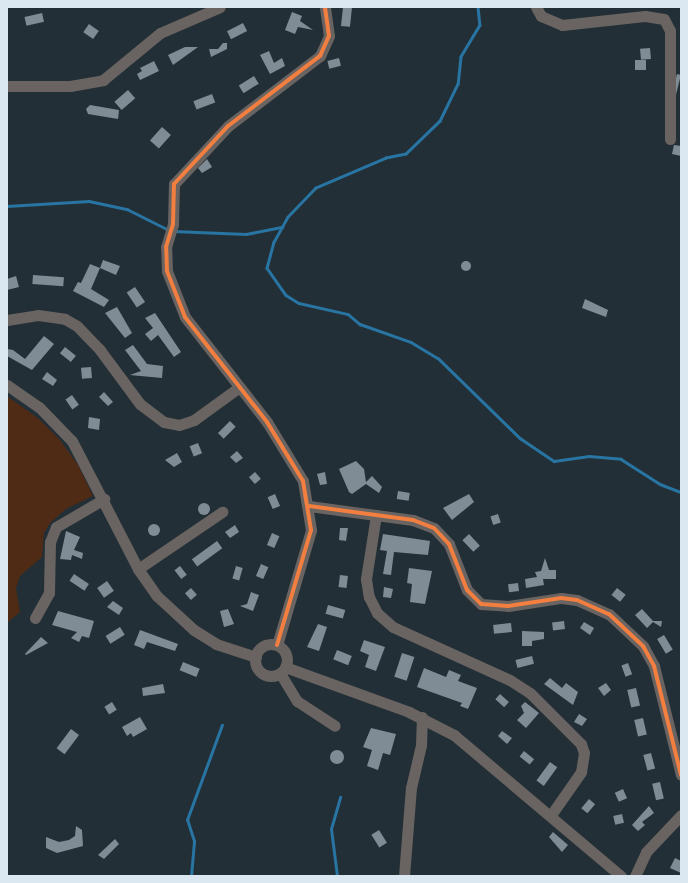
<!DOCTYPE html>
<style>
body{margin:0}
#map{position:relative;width:688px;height:883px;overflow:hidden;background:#232f36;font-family:Overpass,sans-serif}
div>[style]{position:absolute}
.green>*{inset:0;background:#4f2b16}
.stream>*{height:2.5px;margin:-1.25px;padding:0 1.25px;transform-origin:1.25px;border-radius:1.25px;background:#2874a2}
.building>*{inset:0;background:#7f8c96;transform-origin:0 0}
.round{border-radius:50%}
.minor>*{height:11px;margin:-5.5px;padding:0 5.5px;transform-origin:5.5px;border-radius:5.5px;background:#696461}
.minor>.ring{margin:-5.5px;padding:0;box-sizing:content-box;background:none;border:11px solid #696461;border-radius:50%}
.cycleway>*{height:4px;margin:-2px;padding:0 2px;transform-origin:2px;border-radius:2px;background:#f27e40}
span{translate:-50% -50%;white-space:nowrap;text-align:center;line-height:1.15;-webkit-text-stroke:4px #0e171d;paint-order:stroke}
.frame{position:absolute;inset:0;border:8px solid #dbe8f1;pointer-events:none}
</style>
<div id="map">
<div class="green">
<i style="clip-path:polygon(7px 396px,39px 419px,60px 440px,78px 465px,93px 496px,66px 509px,50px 523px,44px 533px,42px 557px,20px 576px,16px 588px,20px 612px,7px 623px)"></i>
</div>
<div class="stream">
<i style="left:478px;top:7px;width:18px;rotate:84deg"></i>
<i style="left:480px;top:25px;width:37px;rotate:121deg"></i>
<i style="left:461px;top:57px;width:27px;rotate:96deg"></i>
<i style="left:458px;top:84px;width:41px;rotate:115.9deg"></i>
<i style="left:440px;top:121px;width:47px;rotate:135.9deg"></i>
<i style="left:406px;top:154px;width:20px;rotate:169deg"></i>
<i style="left:386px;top:158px;width:76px;rotate:156.8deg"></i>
<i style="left:316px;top:188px;width:40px;rotate:134deg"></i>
<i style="left:288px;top:217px;width:29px;rotate:119deg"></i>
<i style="left:274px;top:242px;width:27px;rotate:105deg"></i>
<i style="left:267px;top:268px;width:33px;rotate:55deg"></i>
<i style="left:286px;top:295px;width:15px;rotate:32deg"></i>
<i style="left:299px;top:303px;width:50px;rotate:12.7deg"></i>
<i style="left:348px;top:314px;width:16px;rotate:40deg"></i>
<i style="left:360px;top:324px;width:54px;rotate:19.4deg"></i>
<i style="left:411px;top:342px;width:31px;rotate:31deg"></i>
<i style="left:438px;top:358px;width:115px;rotate:44.3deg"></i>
<i style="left:520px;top:438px;width:41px;rotate:34.1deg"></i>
<i style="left:554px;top:461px;width:35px;rotate:-8deg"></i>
<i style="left:589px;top:456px;width:32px;rotate:5deg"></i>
<i style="left:621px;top:459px;width:46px;rotate:32.7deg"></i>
<i style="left:660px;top:484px;width:22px;rotate:21deg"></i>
<i style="left:7px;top:206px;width:82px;rotate:-3.5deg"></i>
<i style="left:89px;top:201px;width:39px;rotate:12deg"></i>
<i style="left:127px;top:209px;width:47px;rotate:26.6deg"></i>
<i style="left:173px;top:231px;width:73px;rotate:2.4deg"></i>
<i style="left:246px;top:234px;width:37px;rotate:-11deg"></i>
<i style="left:191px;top:876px;width:35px;rotate:-85deg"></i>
<i style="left:194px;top:841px;width:22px;rotate:-108deg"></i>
<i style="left:187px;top:820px;width:101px;rotate:-69.8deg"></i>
<i style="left:337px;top:876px;width:47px;rotate:-97.3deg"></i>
<i style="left:331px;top:829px;width:33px;rotate:-74deg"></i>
</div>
<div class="building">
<i style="left:343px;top:7px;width:9px;height:19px;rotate:6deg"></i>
<i style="clip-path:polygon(292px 12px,302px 16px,300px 21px,313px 30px,298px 27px,295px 34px,285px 30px)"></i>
<i style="left:42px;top:13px;width:9px;height:18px;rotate:77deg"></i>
<i style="left:243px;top:23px;width:9px;height:18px;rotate:63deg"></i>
<i style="left:89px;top:24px;width:12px;height:10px;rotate:35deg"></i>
<i style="clip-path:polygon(223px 43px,227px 43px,227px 49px,211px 57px,209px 49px,218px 49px)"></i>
<i style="clip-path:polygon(198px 47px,173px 65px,168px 55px,185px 47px)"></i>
<i style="left:650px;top:48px;width:11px;height:10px;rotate:85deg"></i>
<i style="clip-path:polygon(269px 51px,274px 63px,282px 58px,285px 66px,270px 74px,260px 55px)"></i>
<i style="left:339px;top:58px;width:8px;height:12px;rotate:76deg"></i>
<i style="left:635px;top:60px;width:11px;height:10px"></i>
<i style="clip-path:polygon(154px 61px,159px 71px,140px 80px,137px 74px,142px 71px,140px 68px)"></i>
<i style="left:677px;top:74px;width:4px;height:24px;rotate:14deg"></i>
<i style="left:254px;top:76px;width:9px;height:18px;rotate:58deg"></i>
<i style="left:128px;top:90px;width:11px;height:18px;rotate:49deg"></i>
<i style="left:212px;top:94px;width:9px;height:20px;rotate:69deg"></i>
<i style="clip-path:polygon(90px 105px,119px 110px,118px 119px,88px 114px,86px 109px)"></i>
<i style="left:162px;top:127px;width:12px;height:18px;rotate:42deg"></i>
<i style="clip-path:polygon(674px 145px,681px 146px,681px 156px,672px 154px)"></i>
<i style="clip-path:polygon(207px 159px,212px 167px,202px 173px,198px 168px)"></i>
<i style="clip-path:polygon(103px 260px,120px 266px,116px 275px,100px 268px)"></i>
<i class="round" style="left:461px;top:261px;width:10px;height:10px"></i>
<i style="clip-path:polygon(90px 264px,100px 268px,91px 289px,109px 300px,104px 307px,73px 291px,78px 282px,81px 283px)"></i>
<i style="left:33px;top:275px;width:31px;height:9px;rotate:4deg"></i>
<i style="clip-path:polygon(16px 276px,19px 287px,7px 290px,7px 279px)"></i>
<i style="left:135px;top:287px;width:18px;height:10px;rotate:56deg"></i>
<i style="clip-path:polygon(585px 299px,608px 310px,606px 317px,582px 308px)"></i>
<i style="clip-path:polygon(117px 307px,132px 333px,125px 338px,105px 313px)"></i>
<i style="clip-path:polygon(155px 313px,181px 352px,174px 357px,158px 335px,151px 341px,145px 334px,153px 328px,145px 318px)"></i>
<i style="clip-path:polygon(44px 336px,54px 344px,32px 370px,7px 356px,7px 349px,13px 350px,25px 359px)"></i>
<i style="clip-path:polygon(133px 345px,147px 364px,163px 366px,162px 378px,130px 375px,141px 371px,125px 350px)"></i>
<i style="left:65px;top:347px;width:14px;height:8px;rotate:39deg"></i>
<i style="left:91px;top:367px;width:11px;height:10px;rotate:85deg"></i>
<i style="clip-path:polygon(47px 372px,57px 380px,53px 386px,42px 379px)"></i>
<i style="clip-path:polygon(104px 392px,113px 402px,108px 406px,99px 397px)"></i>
<i style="left:72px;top:395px;width:12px;height:8px;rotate:55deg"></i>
<i style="clip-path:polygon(89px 417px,100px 419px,99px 430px,88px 428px)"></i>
<i style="left:230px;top:421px;width:8px;height:17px;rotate:45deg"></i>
<i style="left:198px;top:443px;width:11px;height:9px;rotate:68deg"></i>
<i style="clip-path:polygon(237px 451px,243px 458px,236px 463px,230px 457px)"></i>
<i style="clip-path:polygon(177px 453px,182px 462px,174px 467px,165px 460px)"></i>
<i style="clip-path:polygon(356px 461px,364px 469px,366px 482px,372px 476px,382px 487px,379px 493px,366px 484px,352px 494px,349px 492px,339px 469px)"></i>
<i style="left:255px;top:472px;width:9px;height:8px;rotate:49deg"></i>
<i style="clip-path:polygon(325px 472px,327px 484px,320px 485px,317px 474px)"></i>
<i style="left:398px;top:491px;width:12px;height:8px;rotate:9deg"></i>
<i style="left:275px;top:494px;width:13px;height:8px;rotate:67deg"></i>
<i style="clip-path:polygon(469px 494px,474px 502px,452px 520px,443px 508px)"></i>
<i class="round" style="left:198px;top:503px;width:12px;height:12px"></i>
<i style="left:498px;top:514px;width:9px;height:8px;rotate:72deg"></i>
<i class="round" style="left:148px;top:524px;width:12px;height:12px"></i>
<i style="clip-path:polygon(235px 525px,239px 532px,230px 538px,225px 532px)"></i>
<i style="clip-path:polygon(340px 528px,348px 528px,346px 541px,339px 540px)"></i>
<i style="clip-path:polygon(66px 531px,80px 537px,74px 550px,83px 553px,82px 559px,72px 555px,71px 560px,60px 559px)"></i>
<i style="left:272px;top:533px;width:8px;height:13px;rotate:23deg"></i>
<i style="clip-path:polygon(383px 534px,430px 541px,428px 555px,394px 552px,391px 575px,383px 574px,387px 551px,380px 550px)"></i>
<i style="left:469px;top:534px;width:16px;height:9px;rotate:47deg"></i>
<i style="left:217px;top:541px;width:9px;height:31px;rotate:54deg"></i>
<i style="clip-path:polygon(545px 558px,549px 570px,556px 570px,556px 579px,543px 579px,544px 585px,526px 588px,525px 579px,537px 577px,535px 572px,541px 571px)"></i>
<i style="left:261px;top:564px;width:8px;height:13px;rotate:23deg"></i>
<i style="left:180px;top:566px;width:11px;height:7px;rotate:52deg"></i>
<i style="left:236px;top:566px;width:7px;height:13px;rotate:16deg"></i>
<i style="clip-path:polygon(409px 568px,432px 571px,425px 604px,410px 602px,412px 584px,407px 583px)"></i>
<i style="left:74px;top:574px;width:18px;height:8px;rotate:34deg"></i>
<i style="left:340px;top:575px;width:8px;height:12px;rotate:7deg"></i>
<i style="left:107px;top:581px;width:12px;height:12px;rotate:55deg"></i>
<i style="left:518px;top:583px;width:8px;height:10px;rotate:83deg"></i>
<i style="clip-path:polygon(384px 587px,393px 589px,391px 598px,383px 597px)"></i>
<i style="left:191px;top:588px;width:9px;height:8px;rotate:49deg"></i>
<i style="left:617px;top:588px;width:11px;height:9px;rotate:38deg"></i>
<i style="clip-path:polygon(251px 592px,259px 595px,253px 611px,240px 606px,247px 604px)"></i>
<i style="clip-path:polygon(113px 601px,123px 608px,119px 615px,107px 607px)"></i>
<i style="left:328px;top:605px;width:18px;height:9px;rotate:16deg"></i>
<i style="clip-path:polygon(228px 609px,234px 624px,224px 627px,220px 611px)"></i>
<i style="clip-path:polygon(642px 609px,653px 621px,662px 621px,661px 627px,653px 622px,647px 628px,635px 615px)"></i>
<i style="clip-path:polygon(58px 611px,94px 621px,89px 638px,82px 636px,79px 642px,71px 638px,77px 632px,52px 625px)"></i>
<i style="left:564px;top:621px;width:8px;height:12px;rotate:83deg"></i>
<i style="clip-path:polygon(584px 622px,594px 628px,590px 635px,580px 628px)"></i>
<i style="left:511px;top:623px;width:9px;height:18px;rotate:84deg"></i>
<i style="clip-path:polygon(318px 624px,327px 627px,319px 651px,307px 647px)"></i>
<i style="left:120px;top:627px;width:9px;height:17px;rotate:58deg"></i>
<i style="clip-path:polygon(140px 630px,178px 644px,175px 651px,147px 642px,144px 649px,134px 645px)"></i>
<i style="clip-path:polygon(522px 631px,544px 632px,544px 639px,532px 641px,532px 646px,522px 646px)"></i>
<i style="left:664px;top:635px;width:17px;height:8px;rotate:59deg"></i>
<i style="clip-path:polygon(41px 637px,48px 643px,26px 655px,25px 654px)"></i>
<i style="clip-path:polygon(364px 640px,385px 647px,376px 671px,365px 667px,369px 655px,360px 651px)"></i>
<i style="left:337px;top:650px;width:16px;height:10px;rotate:22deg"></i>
<i style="left:402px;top:653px;width:13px;height:25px;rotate:18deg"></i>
<i style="left:532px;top:656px;width:8px;height:17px;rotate:76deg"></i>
<i style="left:183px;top:662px;width:18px;height:9px;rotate:22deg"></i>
<i style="left:628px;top:663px;width:12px;height:7px;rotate:70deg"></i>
<i style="clip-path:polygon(424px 668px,446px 677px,449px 670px,461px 675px,458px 681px,477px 688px,468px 709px,460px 706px,462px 703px,417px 687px)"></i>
<i style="clip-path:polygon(550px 678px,562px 688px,566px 683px,578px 692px,573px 705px,544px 684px)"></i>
<i style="clip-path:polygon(606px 683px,611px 690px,604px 696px,598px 688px)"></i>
<i style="clip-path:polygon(163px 684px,165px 693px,143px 696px,142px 688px)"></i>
<i style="left:636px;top:688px;width:18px;height:9px;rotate:77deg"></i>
<i style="left:500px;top:694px;width:12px;height:7px;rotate:42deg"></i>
<i style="left:112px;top:702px;width:9px;height:9px;rotate:58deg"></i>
<i style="clip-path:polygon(525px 702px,539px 713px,526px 728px,517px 720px,524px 713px,521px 706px)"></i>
<i style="clip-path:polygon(579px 714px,587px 719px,582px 726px,574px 722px)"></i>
<i style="clip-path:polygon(140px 717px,147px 729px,133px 737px,131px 733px,127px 736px,122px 727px)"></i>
<i style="left:643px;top:718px;width:17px;height:9px;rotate:77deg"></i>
<i style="clip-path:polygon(371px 728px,396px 734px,390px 755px,383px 753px,378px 770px,367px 766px,372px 750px,363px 747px)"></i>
<i style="left:71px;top:729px;width:10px;height:24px;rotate:37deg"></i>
<i style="clip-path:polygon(502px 731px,512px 738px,507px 744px,498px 736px)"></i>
<i class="round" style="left:330px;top:750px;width:14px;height:14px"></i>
<i style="left:524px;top:751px;width:13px;height:7px;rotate:39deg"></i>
<i style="left:651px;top:753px;width:16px;height:8px;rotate:75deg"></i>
<i style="left:550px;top:762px;width:9px;height:23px;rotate:36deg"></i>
<i style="left:660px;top:782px;width:17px;height:8px;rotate:77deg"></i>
<i style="left:623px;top:789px;width:10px;height:9px;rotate:66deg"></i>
<i style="left:589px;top:799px;width:8px;height:12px;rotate:40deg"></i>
<i style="clip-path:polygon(649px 806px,654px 813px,642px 822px,645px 825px,638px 831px,632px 825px)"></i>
<i style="left:622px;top:814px;width:9px;height:9px;rotate:77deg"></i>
<i style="clip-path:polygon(76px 826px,82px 830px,83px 846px,57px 853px,46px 848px,46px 837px,59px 842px,69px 840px,75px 836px)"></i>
<i style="left:379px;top:830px;width:15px;height:9px;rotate:58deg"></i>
<i style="clip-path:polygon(553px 832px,568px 845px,562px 852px,549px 837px)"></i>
<i style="clip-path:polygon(115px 839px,119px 844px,104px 859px,98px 855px)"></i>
<i style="clip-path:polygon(675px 858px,681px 861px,681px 873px,670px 868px)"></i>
</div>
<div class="minor">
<i style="left:536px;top:7px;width:10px;rotate:61deg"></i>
<i style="left:541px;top:16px;width:23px;rotate:23deg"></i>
<i style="left:562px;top:25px;width:83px;rotate:-6.2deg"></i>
<i style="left:645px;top:16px;width:19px;rotate:9deg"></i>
<i style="left:664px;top:19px;width:13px;rotate:63deg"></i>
<i style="left:670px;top:31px;width:108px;rotate:90deg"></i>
<i style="left:7px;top:86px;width:63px"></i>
<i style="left:70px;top:86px;width:34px;rotate:-10deg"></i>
<i style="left:103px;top:80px;width:74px;rotate:-39.5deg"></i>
<i style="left:160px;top:33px;width:65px;rotate:-23.4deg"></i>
<i style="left:7px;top:320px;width:31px;rotate:-9deg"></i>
<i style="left:38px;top:315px;width:27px;rotate:8deg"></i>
<i style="left:65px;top:319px;width:14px;rotate:30deg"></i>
<i style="left:77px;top:326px;width:33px;rotate:46deg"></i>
<i style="left:100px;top:350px;width:67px;rotate:53.5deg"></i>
<i style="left:140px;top:404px;width:30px;rotate:37deg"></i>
<i style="left:164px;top:422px;width:15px;rotate:11deg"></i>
<i style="left:179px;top:425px;width:16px;rotate:-18deg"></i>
<i style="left:194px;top:420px;width:54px;rotate:-36deg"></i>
<i style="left:7px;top:385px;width:39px;rotate:35deg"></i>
<i style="left:39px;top:407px;width:47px;rotate:45.9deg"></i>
<i style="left:72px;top:441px;width:144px;rotate:62.7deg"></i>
<i style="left:138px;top:569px;width:33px;rotate:55deg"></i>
<i style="left:157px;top:596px;width:50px;rotate:42.6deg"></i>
<i style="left:194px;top:630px;width:26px;rotate:32deg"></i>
<i style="left:216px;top:644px;width:42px;rotate:18deg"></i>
<i style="left:309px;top:506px;width:105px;rotate:7.7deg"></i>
<i style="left:413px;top:520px;width:22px;rotate:21deg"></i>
<i style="left:434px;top:528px;width:22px;rotate:47deg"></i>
<i style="left:449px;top:544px;width:49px;rotate:68.6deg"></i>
<i style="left:467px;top:590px;width:20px;rotate:45deg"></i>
<i style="left:481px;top:604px;width:27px;rotate:4deg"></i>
<i style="left:508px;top:606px;width:54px;rotate:-8.6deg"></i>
<i style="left:561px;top:598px;width:16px;rotate:7deg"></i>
<i style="left:577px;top:600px;width:35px;rotate:24deg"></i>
<i style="left:609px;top:614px;width:47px;rotate:43.3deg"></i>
<i style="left:643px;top:646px;width:23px;rotate:61deg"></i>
<i style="left:654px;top:666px;width:112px;rotate:76.1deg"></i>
<i style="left:376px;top:515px;width:65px;rotate:98.9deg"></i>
<i style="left:366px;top:579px;width:18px;rotate:81deg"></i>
<i style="left:369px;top:597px;width:18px;rotate:63deg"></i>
<i style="left:377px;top:613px;width:21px;rotate:41deg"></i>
<i style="left:393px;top:627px;width:128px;rotate:24.4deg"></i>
<i style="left:510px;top:680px;width:24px;rotate:33deg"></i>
<i style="left:530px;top:693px;width:72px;rotate:45deg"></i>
<i style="left:581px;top:744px;width:9px;rotate:72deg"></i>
<i style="left:584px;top:753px;width:19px;rotate:99deg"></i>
<i style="left:581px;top:772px;width:52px;rotate:124.9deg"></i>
<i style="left:138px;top:569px;width:102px;rotate:-34.2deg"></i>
<i style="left:35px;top:618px;width:29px;rotate:-61deg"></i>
<i style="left:49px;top:593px;width:51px;rotate:-88.9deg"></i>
<i style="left:50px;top:542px;width:16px;rotate:-68deg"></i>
<i style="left:56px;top:527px;width:56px;rotate:-30.3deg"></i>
<i class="ring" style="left:255px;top:644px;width:21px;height:21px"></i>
<i style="left:277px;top:645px;width:120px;rotate:-73.5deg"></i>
<i style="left:311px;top:530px;width:50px;rotate:-99.3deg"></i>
<i style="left:303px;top:481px;width:69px;rotate:-121.4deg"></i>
<i style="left:267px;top:422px;width:133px;rotate:-128deg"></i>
<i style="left:185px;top:317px;width:49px;rotate:-111.4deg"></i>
<i style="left:167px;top:271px;width:24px;rotate:-92deg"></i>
<i style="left:166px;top:247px;width:24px;rotate:-73deg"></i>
<i style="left:173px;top:224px;width:40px;rotate:-88.6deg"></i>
<i style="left:174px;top:184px;width:79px;rotate:-47deg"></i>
<i style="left:228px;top:126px;width:116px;rotate:-37.3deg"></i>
<i style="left:320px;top:56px;width:22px;rotate:-66deg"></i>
<i style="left:329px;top:36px;width:29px;rotate:-98deg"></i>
<i style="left:285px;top:667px;width:132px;rotate:19.9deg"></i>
<i style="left:409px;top:712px;width:51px;rotate:27.1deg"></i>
<i style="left:454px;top:735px;width:219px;rotate:40.2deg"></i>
<i style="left:280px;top:673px;width:33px;rotate:59deg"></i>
<i style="left:297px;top:701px;width:45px;rotate:33.3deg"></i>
<i style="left:404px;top:876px;width:88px;rotate:-85.5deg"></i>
<i style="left:411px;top:788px;width:44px;rotate:-76.9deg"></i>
<i style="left:421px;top:745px;width:28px;rotate:-88deg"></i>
<i style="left:635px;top:876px;width:26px;rotate:-65deg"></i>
<i style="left:646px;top:852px;width:51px;rotate:-46.6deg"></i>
</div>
<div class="cycleway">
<i style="left:309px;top:506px;width:105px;rotate:7.7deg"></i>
<i style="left:413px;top:520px;width:22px;rotate:21deg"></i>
<i style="left:434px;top:528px;width:22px;rotate:47deg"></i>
<i style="left:449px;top:544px;width:49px;rotate:68.6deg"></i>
<i style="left:467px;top:590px;width:20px;rotate:45deg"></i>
<i style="left:481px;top:604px;width:27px;rotate:4deg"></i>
<i style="left:508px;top:606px;width:54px;rotate:-8.6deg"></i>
<i style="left:561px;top:598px;width:16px;rotate:7deg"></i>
<i style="left:577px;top:600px;width:35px;rotate:24deg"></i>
<i style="left:609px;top:614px;width:47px;rotate:43.3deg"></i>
<i style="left:643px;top:646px;width:23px;rotate:61deg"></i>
<i style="left:654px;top:666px;width:112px;rotate:76.1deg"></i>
<i style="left:277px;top:645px;width:120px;rotate:-73.5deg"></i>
<i style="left:311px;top:530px;width:50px;rotate:-99.3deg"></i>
<i style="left:303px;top:481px;width:69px;rotate:-121.4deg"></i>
<i style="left:267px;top:422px;width:133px;rotate:-128deg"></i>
<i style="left:185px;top:317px;width:49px;rotate:-111.4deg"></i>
<i style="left:167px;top:271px;width:24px;rotate:-92deg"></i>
<i style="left:166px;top:247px;width:24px;rotate:-73deg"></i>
<i style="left:173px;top:224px;width:40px;rotate:-88.6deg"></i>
<i style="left:174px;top:184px;width:79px;rotate:-47deg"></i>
<i style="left:228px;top:126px;width:116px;rotate:-37.3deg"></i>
<i style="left:320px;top:56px;width:22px;rotate:-66deg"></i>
<i style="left:329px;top:36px;width:29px;rotate:-98deg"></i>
</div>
<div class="frame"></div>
</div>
